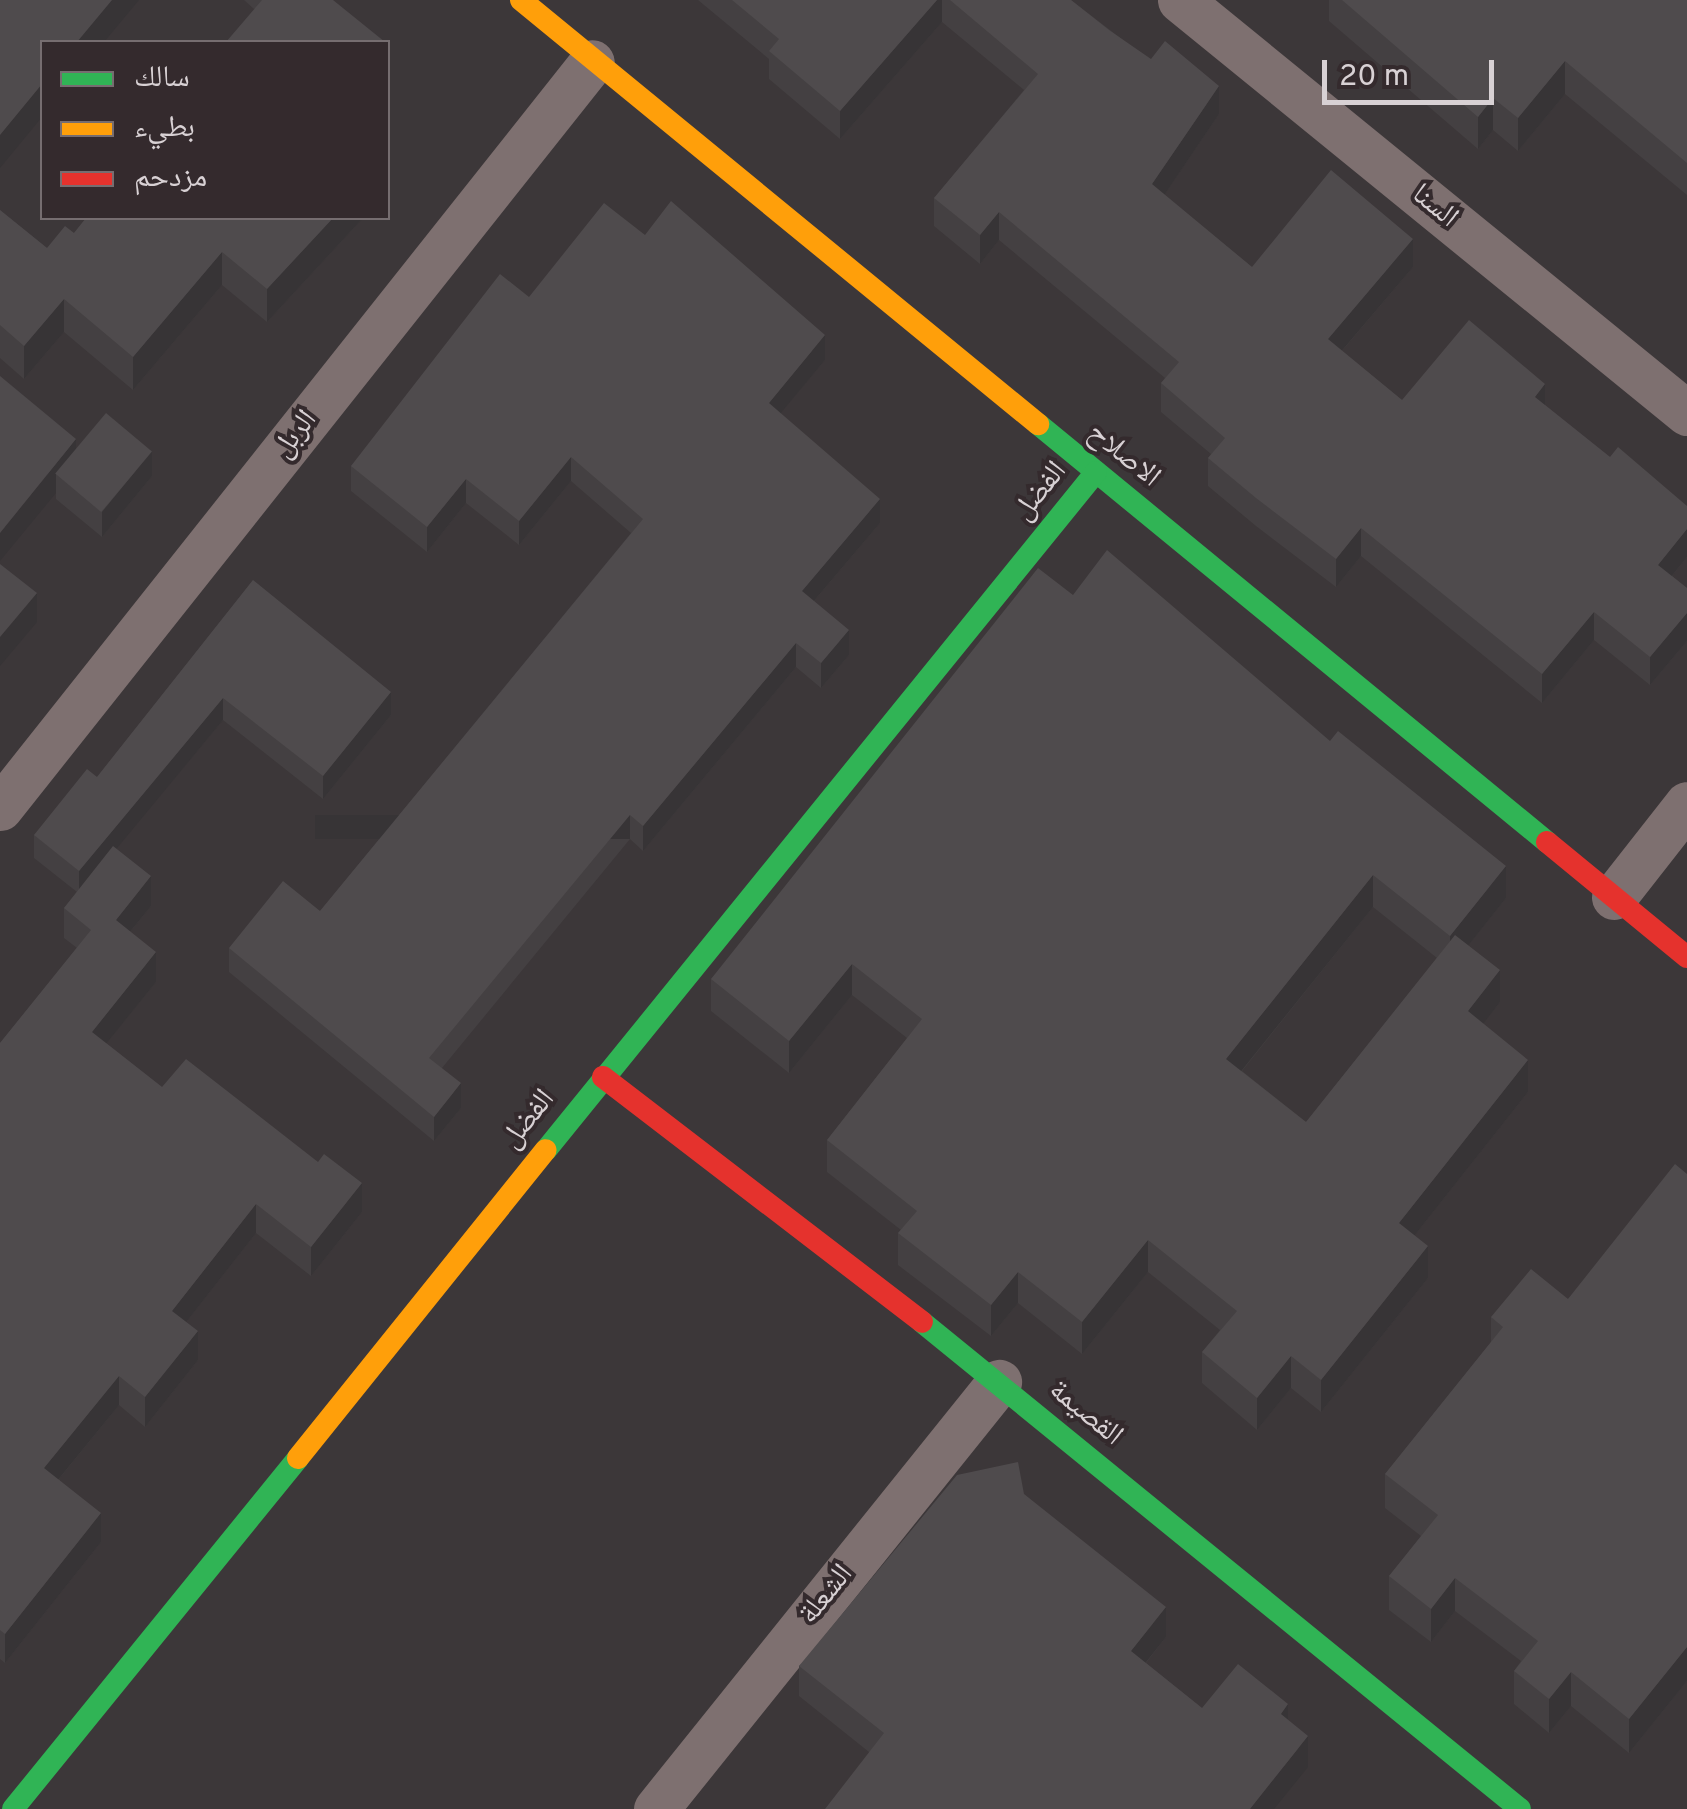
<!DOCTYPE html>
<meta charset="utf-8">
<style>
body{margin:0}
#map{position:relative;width:1687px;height:1809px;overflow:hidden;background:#3c3739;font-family:Overpass,"Noto Naskh Arabic",sans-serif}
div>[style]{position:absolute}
.street>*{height:45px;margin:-22.5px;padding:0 22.5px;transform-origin:22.5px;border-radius:22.5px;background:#7e7070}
.fast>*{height:22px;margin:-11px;padding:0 11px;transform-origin:11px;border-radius:11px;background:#30b455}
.slow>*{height:22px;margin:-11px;padding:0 11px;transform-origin:11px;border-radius:11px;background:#ff9f0a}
.jam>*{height:22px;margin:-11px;padding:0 11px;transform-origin:11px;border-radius:11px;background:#e5322d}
.wall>*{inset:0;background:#444042}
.shaded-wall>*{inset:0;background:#373436;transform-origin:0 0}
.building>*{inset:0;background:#4f4b4d;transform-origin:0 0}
span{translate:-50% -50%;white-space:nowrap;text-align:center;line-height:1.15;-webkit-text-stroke:8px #342a2d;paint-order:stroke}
.street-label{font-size:30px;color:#d8d1d4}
.legend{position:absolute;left:40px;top:40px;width:350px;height:180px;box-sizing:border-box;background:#342a2d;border:2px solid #766d70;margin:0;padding:12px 18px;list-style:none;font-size:30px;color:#d8d1d4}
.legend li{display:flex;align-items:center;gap:20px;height:50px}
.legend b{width:50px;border:2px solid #766d70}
.scale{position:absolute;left:1322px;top:60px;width:172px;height:45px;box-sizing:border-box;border:5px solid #d8d1d4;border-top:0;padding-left:12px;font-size:30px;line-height:35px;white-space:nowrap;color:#d8d1d4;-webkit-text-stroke:8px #342a2d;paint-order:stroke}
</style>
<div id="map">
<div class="street">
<i style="left:1180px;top:0;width:654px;rotate:39.17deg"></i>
<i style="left:0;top:808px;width:952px;rotate:-51.57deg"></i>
<i style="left:1614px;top:897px;width:118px;rotate:-51.9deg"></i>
<i style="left:656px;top:1809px;width:548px;rotate:-51.23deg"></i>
</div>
<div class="fast">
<i style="left:1038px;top:424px;width:659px;rotate:39.39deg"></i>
<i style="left:546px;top:1150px;width:873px;rotate:-50.95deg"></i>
<i style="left:922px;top:1322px;width:771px;rotate:39.16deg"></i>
<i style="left:13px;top:1809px;width:452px;rotate:-50.9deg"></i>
</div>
<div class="slow">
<i style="left:521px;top:0;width:669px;rotate:39.36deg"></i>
<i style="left:298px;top:1458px;width:395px;rotate:-51.2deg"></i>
</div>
<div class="jam">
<i style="left:1547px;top:842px;width:181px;rotate:39.4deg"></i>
<i style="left:603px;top:1077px;width:402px;rotate:37.5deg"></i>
</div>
<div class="wall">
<i style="clip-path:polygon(244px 0,333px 0,254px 9px)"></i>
<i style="clip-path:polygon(698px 0,1071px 0,1219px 114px,1164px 195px,1252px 267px,1413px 267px,1342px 351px,1402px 400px,1545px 405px,1610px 457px,1687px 506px,1687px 557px,1672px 576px,1687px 588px,1687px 641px,1650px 685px,1594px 640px,1542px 703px,1361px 556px,1336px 587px,1256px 526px,1208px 486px,1208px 458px,1211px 454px,1161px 412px,1161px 383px,1165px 378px,999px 240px,980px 264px,934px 226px,934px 198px,1024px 90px,942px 22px,840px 139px,769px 79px,769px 59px)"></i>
<i style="clip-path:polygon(1329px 0,1687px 0,1687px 195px,1565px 94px,1518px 151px,1493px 130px,1478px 149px,1329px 21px)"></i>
<i style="clip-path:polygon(0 210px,47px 248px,74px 233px,86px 218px,363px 218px,267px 322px,222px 285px,133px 390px,64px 332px,24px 379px,0 358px)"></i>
<i style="clip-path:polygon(645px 235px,825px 360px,780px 413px,880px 523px,814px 601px,849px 655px,821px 688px,796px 667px,643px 851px,630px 839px,442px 1068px,461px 1108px,434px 1141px,229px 972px,229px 948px,320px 911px,631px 533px,571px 481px,519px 545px,466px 503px,427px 552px,351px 491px,351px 466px,529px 297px)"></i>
<i style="clip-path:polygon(0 376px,76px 449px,152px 476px,102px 537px,56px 499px,56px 493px)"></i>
<i style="clip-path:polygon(253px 580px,391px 715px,323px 799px,223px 720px,116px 848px,151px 906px,130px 932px,156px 982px,106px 1043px,162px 1087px,362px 1212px,311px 1276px,256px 1233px,186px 1322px,198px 1360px,145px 1427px,119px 1405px,59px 1479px,101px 1542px,5px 1663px,0 1659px,0 1043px,77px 948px,64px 938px,64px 908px,77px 892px,34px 858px,34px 835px,97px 777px)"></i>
<i style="clip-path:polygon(evenodd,1073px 595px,1506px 898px,1468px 945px,1500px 1002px,1483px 1023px,1528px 1092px,1414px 1236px,1428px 1278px,1321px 1412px,1291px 1388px,1257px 1430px,1202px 1383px,1202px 1352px,1220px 1330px,1148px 1272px,1082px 1354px,1018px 1303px,991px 1336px,898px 1265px,898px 1233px,901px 1230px,827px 1172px,827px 1140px,907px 1038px,852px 995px,789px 1073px,711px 1011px,711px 979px,1073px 595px,1373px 907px,1437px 958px,1306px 1122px,1242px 1071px,1373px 907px)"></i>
<i style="clip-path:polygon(1687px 1174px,1687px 1681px,1629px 1753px,1571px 1706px,1549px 1733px,1514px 1704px,1514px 1671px,1521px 1661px,1455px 1611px,1431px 1642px,1389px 1610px,1389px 1576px,1421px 1536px,1385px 1508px,1385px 1474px,1491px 1342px,1491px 1317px,1568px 1299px)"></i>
<i style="clip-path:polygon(1024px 1494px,1166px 1637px,1146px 1663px,1202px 1708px,1288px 1720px,1308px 1767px,869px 1752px,799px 1696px,799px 1666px)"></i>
</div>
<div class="shaded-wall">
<i style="clip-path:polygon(112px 0,139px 0,104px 42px,77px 42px)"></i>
<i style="clip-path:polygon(937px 0,942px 0,942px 22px,840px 139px,840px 111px)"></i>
<i style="left:389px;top:46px;width:33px;height:2px;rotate:90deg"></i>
<i style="clip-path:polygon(1565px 61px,1565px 94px,1518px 151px,1518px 118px)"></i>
<i style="clip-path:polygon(42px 84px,42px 117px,0 168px,0 135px)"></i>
<i style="clip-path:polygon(1219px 86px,1219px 114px,1152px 213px,1152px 184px)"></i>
<i style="clip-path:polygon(1493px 98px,1493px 130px,1478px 149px,1478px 117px)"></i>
<i style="clip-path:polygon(999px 212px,999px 240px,980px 264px,980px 235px)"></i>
<i style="clip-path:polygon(333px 218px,363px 218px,267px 322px,267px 289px)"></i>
<i style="clip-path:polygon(1413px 239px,1413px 267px,1328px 367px,1328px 339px)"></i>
<i style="clip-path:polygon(222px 252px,222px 285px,133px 390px,133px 357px)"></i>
<i style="clip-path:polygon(64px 299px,64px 332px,24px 379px,24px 346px)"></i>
<i style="clip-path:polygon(825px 335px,825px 360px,769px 427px,769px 403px)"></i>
<i style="clip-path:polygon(1545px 384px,1545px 412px,1535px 397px)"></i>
<i style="clip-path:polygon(76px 439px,76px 468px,56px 474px,56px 493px,0 561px,0 533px)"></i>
<i style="clip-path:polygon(152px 451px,152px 476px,102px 537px,102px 512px)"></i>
<i style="clip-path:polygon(571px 457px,571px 481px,519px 545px,519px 521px)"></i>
<i style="clip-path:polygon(466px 479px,466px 503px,427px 552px,427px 527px)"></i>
<i style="clip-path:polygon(880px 499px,880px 523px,802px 615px,802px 591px)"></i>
<i style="clip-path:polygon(1361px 528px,1361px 556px,1336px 587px,1336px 559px)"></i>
<i style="clip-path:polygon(1687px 529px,1687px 557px,1658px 593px,1658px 565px)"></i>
<i style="clip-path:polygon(37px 593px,37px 622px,0 666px,0 637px)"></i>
<i style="clip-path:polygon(1594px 612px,1594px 640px,1542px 703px,1542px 674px)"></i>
<i style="clip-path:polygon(1687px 613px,1687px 641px,1650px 685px,1650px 657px)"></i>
<i style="clip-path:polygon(849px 630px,849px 655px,821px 688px,821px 663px)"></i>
<i style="clip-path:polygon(796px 643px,796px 667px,643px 851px,643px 826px)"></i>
<i style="clip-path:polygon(391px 692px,391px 715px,323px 799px,323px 776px)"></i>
<i style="clip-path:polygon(223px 698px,223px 720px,79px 894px,79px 871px)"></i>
<i style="left:630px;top:815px;width:24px;height:315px;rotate:90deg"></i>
<i style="clip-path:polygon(1506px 866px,1506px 898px,1450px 968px,1450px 936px)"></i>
<i style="clip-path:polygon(1373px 875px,1373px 907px,1226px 1090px,1226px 1059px)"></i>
<i style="clip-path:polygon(151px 876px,151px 906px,116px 949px,116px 920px)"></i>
<i style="clip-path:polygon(156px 952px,156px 982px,92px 1061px,92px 1032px)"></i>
<i style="clip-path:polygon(852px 964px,852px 995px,789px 1073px,789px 1041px)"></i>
<i style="clip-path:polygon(1500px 970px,1500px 1002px,1468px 1043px,1468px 1011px)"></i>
<i style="clip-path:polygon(1528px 1060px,1528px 1092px,1399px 1255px,1399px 1223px)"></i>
<i style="clip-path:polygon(461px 1083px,461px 1108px,434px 1141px,434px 1117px)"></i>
<i style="clip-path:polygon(362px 1183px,362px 1212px,311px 1276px,311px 1247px)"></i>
<i style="clip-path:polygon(256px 1204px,256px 1233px,172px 1340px,172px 1311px)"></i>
<i style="clip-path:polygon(1148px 1240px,1148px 1272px,1082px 1354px,1082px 1322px)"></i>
<i style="clip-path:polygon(1428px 1246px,1428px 1278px,1321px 1412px,1321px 1380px)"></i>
<i style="clip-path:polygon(1018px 1272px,1018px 1303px,991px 1336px,991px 1305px)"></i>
<i style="clip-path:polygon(198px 1331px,198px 1360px,145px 1427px,145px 1397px)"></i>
<i style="clip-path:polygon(1291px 1356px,1291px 1388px,1257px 1430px,1257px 1398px)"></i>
<i style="clip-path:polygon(119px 1376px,119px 1405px,44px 1497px,44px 1468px)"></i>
<i style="clip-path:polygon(101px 1513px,101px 1542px,5px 1663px,5px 1634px)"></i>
<i style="clip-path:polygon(1455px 1578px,1455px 1611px,1431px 1642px,1431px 1609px)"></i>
<i style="clip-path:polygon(1166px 1607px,1166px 1637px,1131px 1681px,1131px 1651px)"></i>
<i style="clip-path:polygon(1687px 1647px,1687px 1681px,1629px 1753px,1629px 1719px)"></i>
<i style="clip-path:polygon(1571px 1672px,1571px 1706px,1549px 1733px,1549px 1699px)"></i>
<i style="clip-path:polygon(1288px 1704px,1288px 1735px,1281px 1714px)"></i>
<i style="clip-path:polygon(1308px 1736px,1308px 1767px,1274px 1809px,1250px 1809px)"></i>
</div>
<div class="building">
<i style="clip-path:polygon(0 0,112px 0,77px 42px,42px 42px,42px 84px,0 135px)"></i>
<i style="clip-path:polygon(262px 0,333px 0,385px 42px,226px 42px)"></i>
<i style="clip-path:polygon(732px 0,937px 0,840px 111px,769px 51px,779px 39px)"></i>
<i style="clip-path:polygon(950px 0,1071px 0,1109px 30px,1151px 59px,1165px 41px,1219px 86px,1152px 184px,1252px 267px,1331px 170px,1413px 239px,1328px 339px,1402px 400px,1469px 320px,1545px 384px,1535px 397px,1610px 457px,1618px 447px,1687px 506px,1687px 529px,1658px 565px,1687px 588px,1687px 613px,1650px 657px,1594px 612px,1542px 674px,1361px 528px,1336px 559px,1256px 498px,1208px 458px,1225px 438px,1161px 383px,1179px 362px,999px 212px,980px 235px,934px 198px,1038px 74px)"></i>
<i style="clip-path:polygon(1342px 0,1687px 0,1687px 163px,1565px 61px,1518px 118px,1493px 98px,1478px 117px)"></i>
<i style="clip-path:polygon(671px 201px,825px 335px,769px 403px,880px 499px,802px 591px,849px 630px,821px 663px,796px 643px,643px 826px,630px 815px,429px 1058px,461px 1083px,434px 1117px,229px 948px,283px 881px,320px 911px,643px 519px,571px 457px,519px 521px,466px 479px,427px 527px,351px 466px,500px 274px,529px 297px,604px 203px,645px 235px)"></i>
<i style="clip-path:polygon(0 210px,47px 248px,65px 226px,74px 233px,86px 218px,333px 218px,267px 289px,222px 252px,133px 357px,64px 299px,24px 346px,0 325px)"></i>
<i style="clip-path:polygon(0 376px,76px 439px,0 533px)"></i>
<i style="left:106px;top:413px;width:60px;height:79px;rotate:40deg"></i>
<i style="clip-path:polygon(1107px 550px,1330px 741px,1338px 731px,1506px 866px,1450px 936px,1373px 875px,1226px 1059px,1306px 1122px,1455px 935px,1500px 970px,1468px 1011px,1528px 1060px,1399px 1223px,1428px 1246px,1321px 1380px,1291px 1356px,1257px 1398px,1202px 1352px,1237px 1311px,1148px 1240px,1082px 1322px,1018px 1272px,991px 1305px,898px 1233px,917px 1211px,827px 1140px,922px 1019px,852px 964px,789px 1041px,711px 979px,1038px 568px,1073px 595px)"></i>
<i style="clip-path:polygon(0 564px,37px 593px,0 637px)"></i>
<i style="clip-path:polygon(253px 580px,391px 692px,323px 776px,223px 698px,79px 871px,34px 835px,87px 769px,97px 777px)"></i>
<i style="clip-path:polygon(113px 846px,151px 876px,116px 920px,156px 952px,92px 1032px,162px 1087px,186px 1059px,318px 1162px,324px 1154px,362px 1183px,311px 1247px,256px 1204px,172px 1311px,198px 1331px,145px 1397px,119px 1376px,44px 1468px,101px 1513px,5px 1634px,0 1630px,0 1043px,91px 930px,64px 908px)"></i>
<i style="clip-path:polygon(1675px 1164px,1687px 1174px,1687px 1647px,1629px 1719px,1571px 1672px,1549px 1699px,1514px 1671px,1538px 1641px,1455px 1578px,1431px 1609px,1389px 1576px,1438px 1515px,1385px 1474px,1503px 1327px,1491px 1317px,1531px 1269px,1568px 1299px)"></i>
<i style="clip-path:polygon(1018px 1462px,1024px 1494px,1166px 1607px,1131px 1651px,1202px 1708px,1238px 1664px,1288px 1704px,1281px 1714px,1308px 1736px,1250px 1809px,825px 1809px,884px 1733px,799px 1666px,957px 1475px)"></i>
</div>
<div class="street-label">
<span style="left:1434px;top:207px;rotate:39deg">السنا</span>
<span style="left:296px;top:435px;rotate:-52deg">الربل</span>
<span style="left:1123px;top:456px;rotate:39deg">الاصلاح</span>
<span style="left:1041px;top:492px;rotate:-51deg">الفضل</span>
<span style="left:529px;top:1120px;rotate:-51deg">الفضل</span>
<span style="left:1085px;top:1414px;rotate:39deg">القصيمة</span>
<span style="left:827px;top:1595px;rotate:-51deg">الشعلة</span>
</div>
<ul class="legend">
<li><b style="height:12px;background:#30b455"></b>سالك</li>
<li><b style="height:12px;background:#ff9f0a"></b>بطيء</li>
<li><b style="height:12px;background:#e5322d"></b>مزدحم</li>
</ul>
<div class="scale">20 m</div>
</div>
